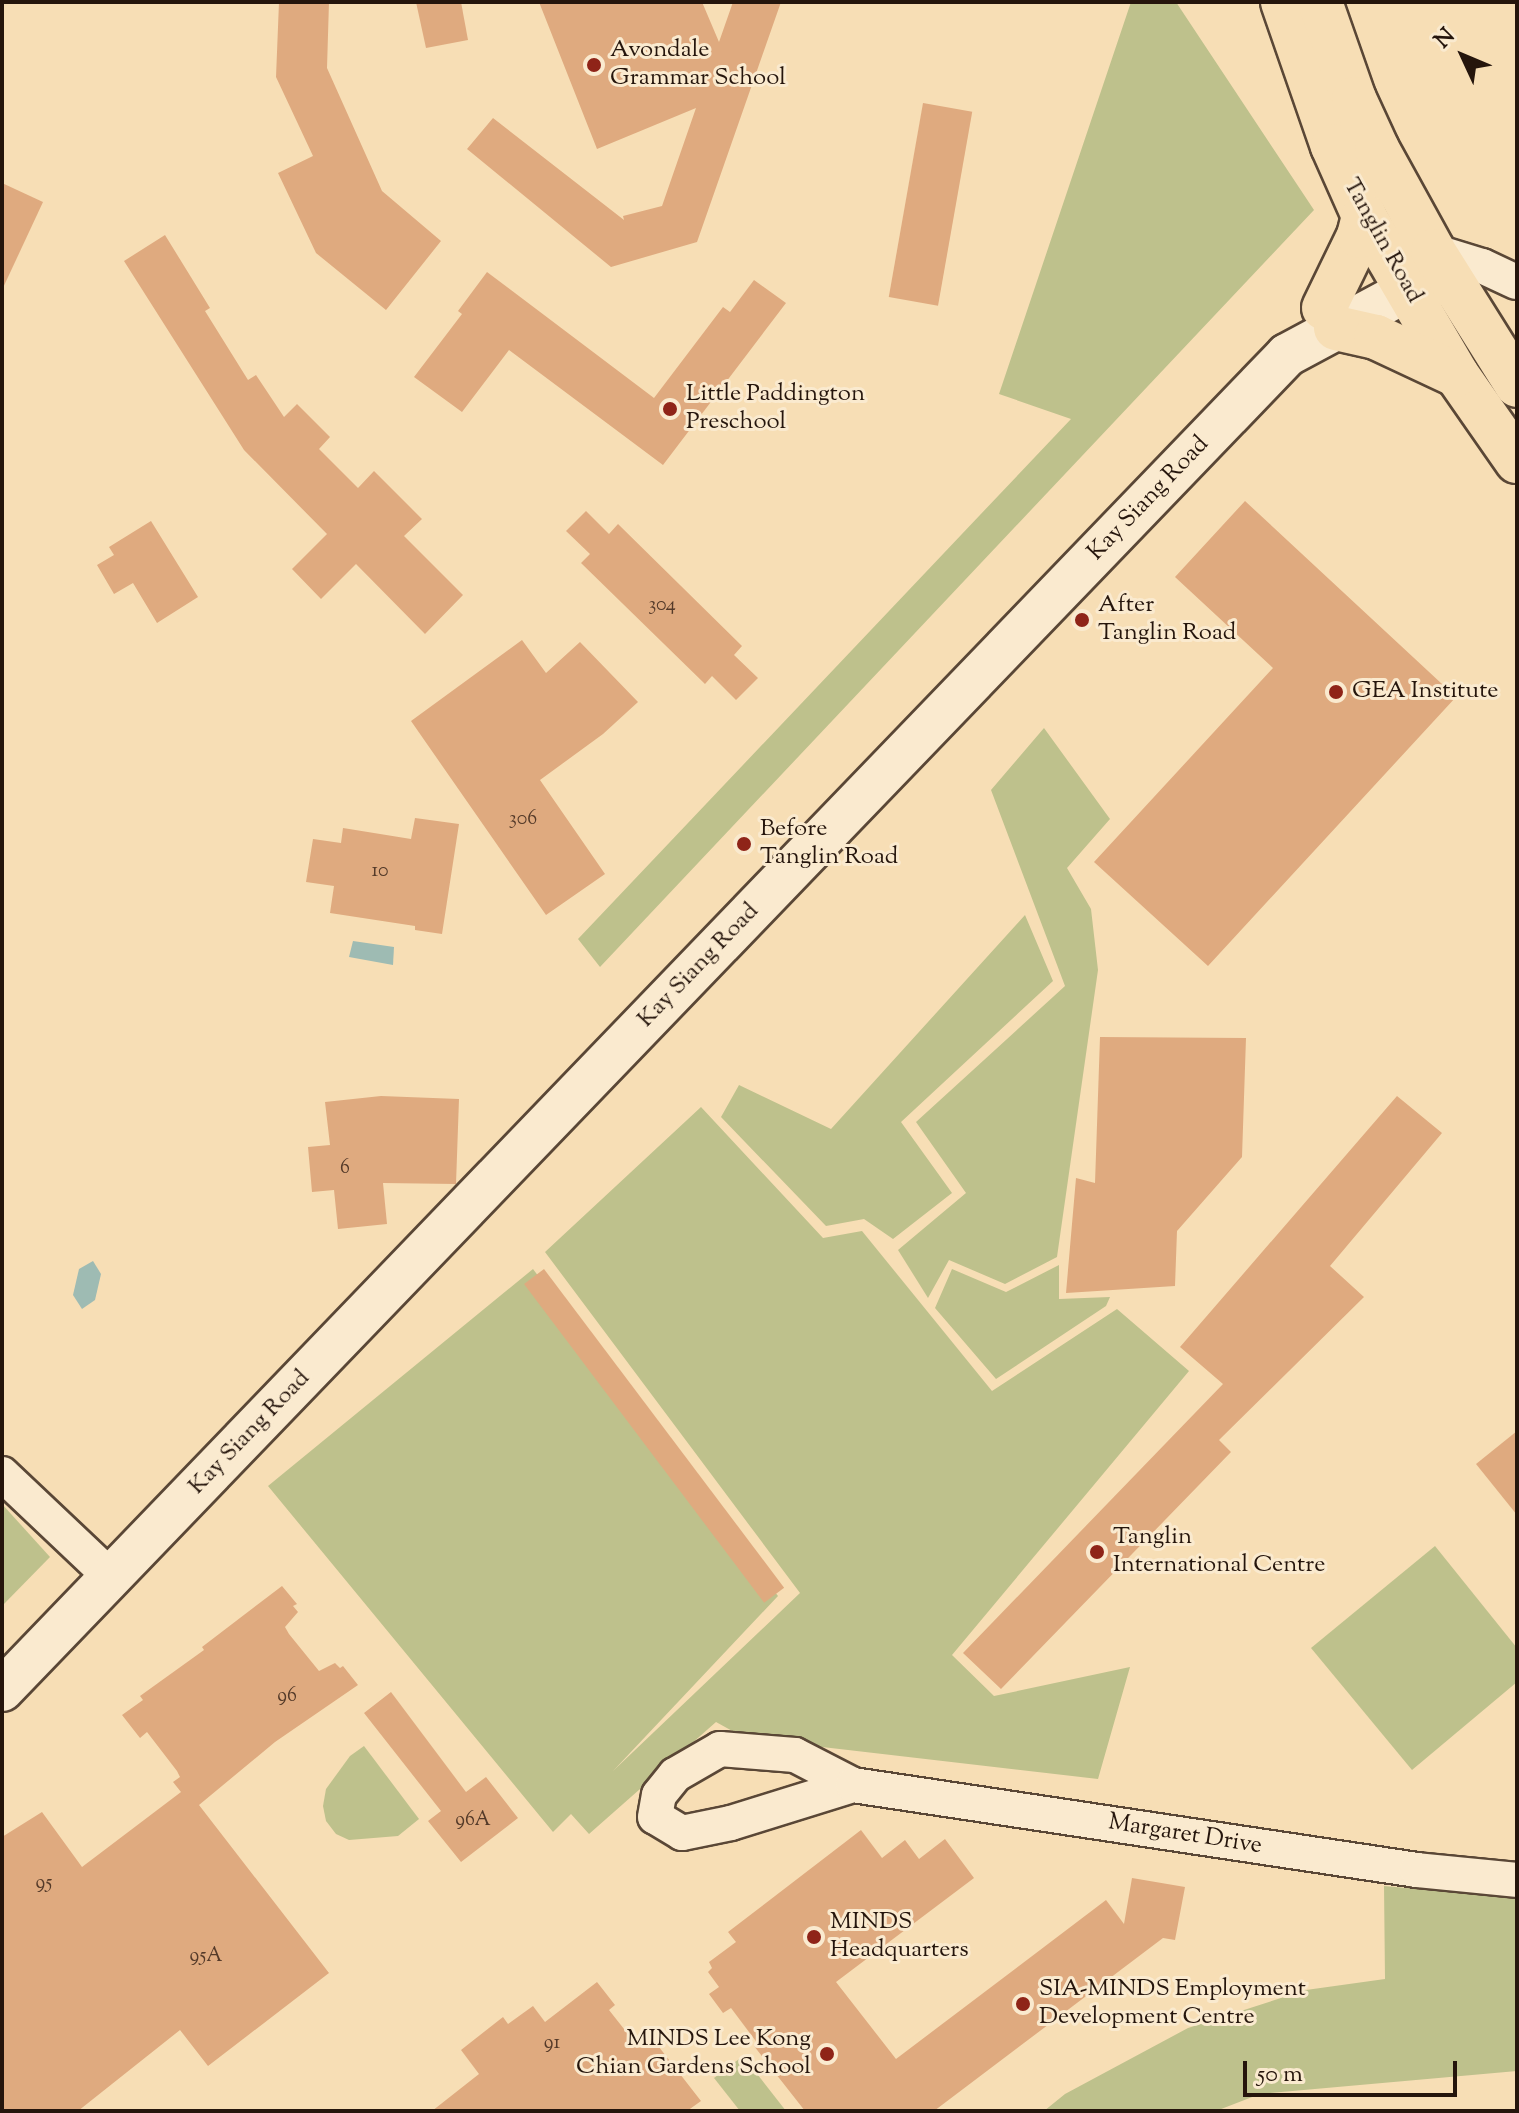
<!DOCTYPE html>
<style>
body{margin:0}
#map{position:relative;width:1519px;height:2113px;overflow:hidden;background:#f7deb5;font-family:"Sorts Mill Goudy",serif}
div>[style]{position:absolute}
.green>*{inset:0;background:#bec18c}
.water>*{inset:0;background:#9ebbb3}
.building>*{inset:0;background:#dfaa7f;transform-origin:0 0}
.roads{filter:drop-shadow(2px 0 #5a4736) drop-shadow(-2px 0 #5a4736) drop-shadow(0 2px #5a4736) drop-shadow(0 -2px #5a4736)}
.minor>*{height:34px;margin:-17px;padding:0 17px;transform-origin:17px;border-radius:17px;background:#faeacf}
.tertiary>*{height:42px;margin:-21px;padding:0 21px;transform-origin:21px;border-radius:21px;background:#faeacf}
.primary>*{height:44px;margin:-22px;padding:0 22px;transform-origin:22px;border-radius:22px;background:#f7deb5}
.dots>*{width:22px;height:22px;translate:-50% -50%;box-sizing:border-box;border:4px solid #faeacf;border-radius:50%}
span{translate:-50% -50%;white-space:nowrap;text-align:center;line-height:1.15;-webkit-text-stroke:6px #faeacf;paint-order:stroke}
.number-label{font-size:20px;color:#543a29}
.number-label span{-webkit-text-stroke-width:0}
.poi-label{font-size:24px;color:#25150c}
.left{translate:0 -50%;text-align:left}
.right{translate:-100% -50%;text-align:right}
.street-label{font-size:24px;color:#25150c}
.frame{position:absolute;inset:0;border:4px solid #25150c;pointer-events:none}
.north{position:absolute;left:1423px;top:16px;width:80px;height:80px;-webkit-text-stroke:6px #faeacf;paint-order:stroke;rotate:314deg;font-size:22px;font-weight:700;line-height:32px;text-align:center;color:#25150c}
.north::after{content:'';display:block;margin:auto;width:28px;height:36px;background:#25150c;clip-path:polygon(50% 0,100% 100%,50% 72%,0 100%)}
.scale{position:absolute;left:1243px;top:2061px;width:214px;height:36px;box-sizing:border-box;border:4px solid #25150c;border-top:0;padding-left:10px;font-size:24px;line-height:28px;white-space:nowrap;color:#25150c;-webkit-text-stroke:6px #faeacf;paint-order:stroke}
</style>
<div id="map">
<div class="green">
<i style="clip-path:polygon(1131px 2px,1176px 2px,1314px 210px,600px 967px,578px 939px,1071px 419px,999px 394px)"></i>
<i style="clip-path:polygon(1044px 728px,1110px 819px,1067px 868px,1091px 909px,1098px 970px,1057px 1257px,1005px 1284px,949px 1260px,928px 1298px,898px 1250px,966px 1193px,916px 1122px,1065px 986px,991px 790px)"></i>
<i style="clip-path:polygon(1025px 915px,1053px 981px,901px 1122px,952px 1193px,893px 1239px,864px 1219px,826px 1226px,721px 1117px,739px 1085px,831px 1129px)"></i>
<i style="clip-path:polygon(701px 1107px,823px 1238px,862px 1231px,992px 1391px,1117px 1309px,1189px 1371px,952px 1655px,994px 1696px,1130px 1667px,1098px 1779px,745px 1738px,716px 1722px,589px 1834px,571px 1814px,553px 1832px,268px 1486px,533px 1269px,778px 1596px,613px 1771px,800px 1593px,545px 1252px)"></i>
<i style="clip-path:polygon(1059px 1265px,1059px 1299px,1110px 1297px,1106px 1306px,996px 1379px,935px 1308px,952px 1269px,1006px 1292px)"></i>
<i style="clip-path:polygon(2px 1504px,50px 1557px,2px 1606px)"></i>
<i style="clip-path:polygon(1435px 1546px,1517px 1648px,1517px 1682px,1412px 1770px,1311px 1648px)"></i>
<i style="clip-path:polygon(364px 1746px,419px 1819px,398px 1836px,349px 1840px,336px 1834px,326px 1821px,323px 1806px,326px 1789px,350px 1756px)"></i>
<i style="clip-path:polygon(1384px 1886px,1517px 1898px,1517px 2071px,1260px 2094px,1216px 2111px,1044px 2111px,1065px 2094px,1188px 2028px,1306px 1990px,1385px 1979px)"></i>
<i style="clip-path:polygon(743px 2056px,786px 2111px,740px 2111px,714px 2078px)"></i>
</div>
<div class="water">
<i style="clip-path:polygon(353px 941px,394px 947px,393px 965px,349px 957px)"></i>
<i style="clip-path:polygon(93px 1261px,101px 1274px,95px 1300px,82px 1309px,73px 1295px,79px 1269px)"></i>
</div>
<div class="building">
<i style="clip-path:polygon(279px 2px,329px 2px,327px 68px,382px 191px,441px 241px,386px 310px,316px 253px,278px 173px,313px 156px,276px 77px)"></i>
<i style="clip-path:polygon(416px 2px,461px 2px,468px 40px,426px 48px)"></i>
<i style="clip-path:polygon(539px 2px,702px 2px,719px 42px,733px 2px,781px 2px,697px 242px,611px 267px,467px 149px,493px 118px,624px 220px,623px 216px,662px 206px,696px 108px,597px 149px)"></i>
<i style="left:923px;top:103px;width:50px;height:197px;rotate:10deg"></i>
<i style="clip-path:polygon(2px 183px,43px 202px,2px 290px)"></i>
<i style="clip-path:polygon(165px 235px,210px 308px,205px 311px,248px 380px,256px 375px,284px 417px,297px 404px,330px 437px,319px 449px,358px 488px,374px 471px,422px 519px,404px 536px,463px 595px,425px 634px,356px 564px,321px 599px,292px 569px,327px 534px,244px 450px,124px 261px)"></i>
<i style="clip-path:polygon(487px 272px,654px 398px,723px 307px,730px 312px,754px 280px,786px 303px,663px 465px,509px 350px,462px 412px,414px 377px,462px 314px,458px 311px)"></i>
<i style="clip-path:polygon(1245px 501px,1456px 697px,1208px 966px,1094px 862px,1273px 668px,1175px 577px)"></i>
<i style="clip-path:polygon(586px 511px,609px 534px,618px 524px,742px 646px,734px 655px,758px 678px,736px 700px,712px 676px,705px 684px,581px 563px,590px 554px,566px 531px)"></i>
<i style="clip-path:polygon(151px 521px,198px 597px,157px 623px,133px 583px,114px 594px,97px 565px,114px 555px,109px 547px)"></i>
<i style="clip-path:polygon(522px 640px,546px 673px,580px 642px,638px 702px,603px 734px,540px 780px,605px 874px,546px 915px,411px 721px)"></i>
<i style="clip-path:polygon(415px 818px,459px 824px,442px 934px,415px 930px,415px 926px,330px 913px,334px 886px,306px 882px,313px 839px,341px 843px,343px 828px,411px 839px)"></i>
<i style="clip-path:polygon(1100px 1037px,1246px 1038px,1242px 1157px,1177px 1231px,1175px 1286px,1066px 1293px,1076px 1178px,1095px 1183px)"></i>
<i style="clip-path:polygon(381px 1096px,459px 1099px,456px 1184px,383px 1183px,387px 1224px,338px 1229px,334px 1190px,312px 1192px,308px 1147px,330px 1145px,325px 1102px)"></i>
<i style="clip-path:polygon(1397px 1096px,1442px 1133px,1330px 1266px,1364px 1297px,1219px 1440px,1231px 1452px,1001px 1689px,963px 1653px,1223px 1384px,1180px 1347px)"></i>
<i style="left:544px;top:1269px;width:399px;height:25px;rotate:53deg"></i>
<i style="clip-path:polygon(1517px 1431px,1517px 1515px,1476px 1464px)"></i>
<i style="clip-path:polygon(282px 1586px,297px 1604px,293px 1606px,298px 1612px,285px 1627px,289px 1634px,319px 1671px,335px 1663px,340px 1668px,343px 1666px,358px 1685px,275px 1742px,199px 1805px,329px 1973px,208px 2066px,180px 2030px,78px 2111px,2px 2111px,2px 1837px,42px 1812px,82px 1867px,181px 1792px,173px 1782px,180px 1777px,177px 1771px,147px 1732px,140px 1738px,122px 1715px,143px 1700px,140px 1696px,204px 1650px,202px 1647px)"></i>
<i style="clip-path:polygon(391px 1692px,466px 1792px,486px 1777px,518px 1818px,461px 1862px,428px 1821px,441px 1811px,364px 1713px)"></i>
<i style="clip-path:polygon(861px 1830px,882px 1858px,905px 1840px,919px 1859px,945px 1839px,974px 1878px,836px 1982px,896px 2059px,1106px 1900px,1124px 1924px,1132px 1878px,1185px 1887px,1175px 1940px,1163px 1938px,934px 2111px,805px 2111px,754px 2046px,758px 2044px,731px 2008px,723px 2013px,709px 1994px,719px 1987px,708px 1972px,712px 1968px,709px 1962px,736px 1942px,728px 1932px)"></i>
<i style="clip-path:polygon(597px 1982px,615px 2005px,609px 2010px,639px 2048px,652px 2038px,701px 2101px,687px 2111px,432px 2111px,479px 2074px,461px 2050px,503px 2017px,508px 2024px,533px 2006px,545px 2022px)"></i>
</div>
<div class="roads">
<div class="minor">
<i style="left:1433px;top:251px;width:51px;rotate:17deg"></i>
<i style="left:1482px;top:266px;width:38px;rotate:25deg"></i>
<i style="left:2px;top:1474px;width:150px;rotate:43.4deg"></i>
<i style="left:853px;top:1785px;width:128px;rotate:162.7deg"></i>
<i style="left:731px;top:1823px;width:50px;rotate:168.5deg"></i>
<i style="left:682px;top:1833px;width:31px;rotate:-149deg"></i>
<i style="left:655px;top:1817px;width:22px;rotate:-80deg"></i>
<i style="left:659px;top:1795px;width:26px;rotate:-51deg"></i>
<i style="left:675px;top:1775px;width:52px;rotate:-30deg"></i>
<i style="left:720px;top:1749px;width:75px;rotate:4.6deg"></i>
<i style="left:795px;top:1755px;width:65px;rotate:27.3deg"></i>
<i style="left:853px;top:1785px;width:570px;rotate:8.57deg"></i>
<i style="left:1417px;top:1870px;width:100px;rotate:5.7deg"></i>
</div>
<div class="tertiary">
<i style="left:2px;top:1690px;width:1853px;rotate:-46.09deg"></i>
<i style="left:1287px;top:355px;width:137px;rotate:-28.2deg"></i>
<i style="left:1408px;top:290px;width:33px;rotate:-12deg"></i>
</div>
<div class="primary">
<i style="left:1283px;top:2px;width:152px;rotate:70.9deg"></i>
<i style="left:1333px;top:146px;width:77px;rotate:66.1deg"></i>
<i style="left:1364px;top:216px;width:184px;rotate:59.7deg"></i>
<i style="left:1457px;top:375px;width:105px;rotate:55.1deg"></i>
<i style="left:1320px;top:2px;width:103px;rotate:70.7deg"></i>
<i style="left:1354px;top:99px;width:55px;rotate:65.3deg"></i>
<i style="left:1377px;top:149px;width:116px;rotate:61.2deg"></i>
<i style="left:1433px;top:251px;width:158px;rotate:57.9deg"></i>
<i style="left:1324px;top:308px;width:80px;rotate:-64.1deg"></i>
<i style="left:1359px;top:236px;width:21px;rotate:-76deg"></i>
<i style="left:1336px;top:328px;width:41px;rotate:12.7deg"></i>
<i style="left:1376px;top:337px;width:89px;rotate:25.1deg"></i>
</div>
</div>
<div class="dots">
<i style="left:594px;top:65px;background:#8f2418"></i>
<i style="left:670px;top:409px;background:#8f2418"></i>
<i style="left:1082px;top:620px;background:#8f2418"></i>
<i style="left:1336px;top:692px;background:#8f2418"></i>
<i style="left:744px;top:844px;background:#8f2418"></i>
<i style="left:1097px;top:1552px;background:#8f2418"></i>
<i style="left:814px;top:1937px;background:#8f2418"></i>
<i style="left:1023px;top:2004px;background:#8f2418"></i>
<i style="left:827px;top:2054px;background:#8f2418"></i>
</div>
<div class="number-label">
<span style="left:662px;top:605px">304</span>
<span style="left:523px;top:819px">306</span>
<span style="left:380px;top:871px">10</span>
<span style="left:345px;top:1168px">6</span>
<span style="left:287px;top:1696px">96</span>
<span style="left:473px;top:1820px">96A</span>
<span style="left:44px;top:1883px">95</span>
<span style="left:206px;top:1956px">95A</span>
<span style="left:552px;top:2043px">91</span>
</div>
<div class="poi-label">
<span class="left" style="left:610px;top:65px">Avondale<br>Grammar School</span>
<span class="left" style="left:686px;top:409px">Little Paddington<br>Preschool</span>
<span class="left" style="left:1098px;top:620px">After<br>Tanglin Road</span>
<span class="left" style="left:1352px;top:692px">GEA Institute</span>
<span class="left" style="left:760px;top:844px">Before<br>Tanglin Road</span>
<span class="left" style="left:1113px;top:1552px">Tanglin<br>International Centre</span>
<span class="left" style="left:830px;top:1937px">MINDS<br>Headquarters</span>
<span class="left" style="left:1039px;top:2004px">SIA-MINDS Employment<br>Development Centre</span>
<span class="right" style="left:811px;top:2054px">MINDS Lee Kong<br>Chian Gardens School</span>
</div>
<div class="street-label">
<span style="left:1382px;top:241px;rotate:61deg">Tanglin Road</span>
<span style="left:1149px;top:499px;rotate:-46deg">Kay Siang Road</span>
<span style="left:699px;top:966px;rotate:-46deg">Kay Siang Road</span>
<span style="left:250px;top:1433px;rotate:-46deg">Kay Siang Road</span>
<span style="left:1185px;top:1835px;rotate:9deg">Margaret Drive</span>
</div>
<div class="frame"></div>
<div class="north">N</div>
<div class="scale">50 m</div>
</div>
